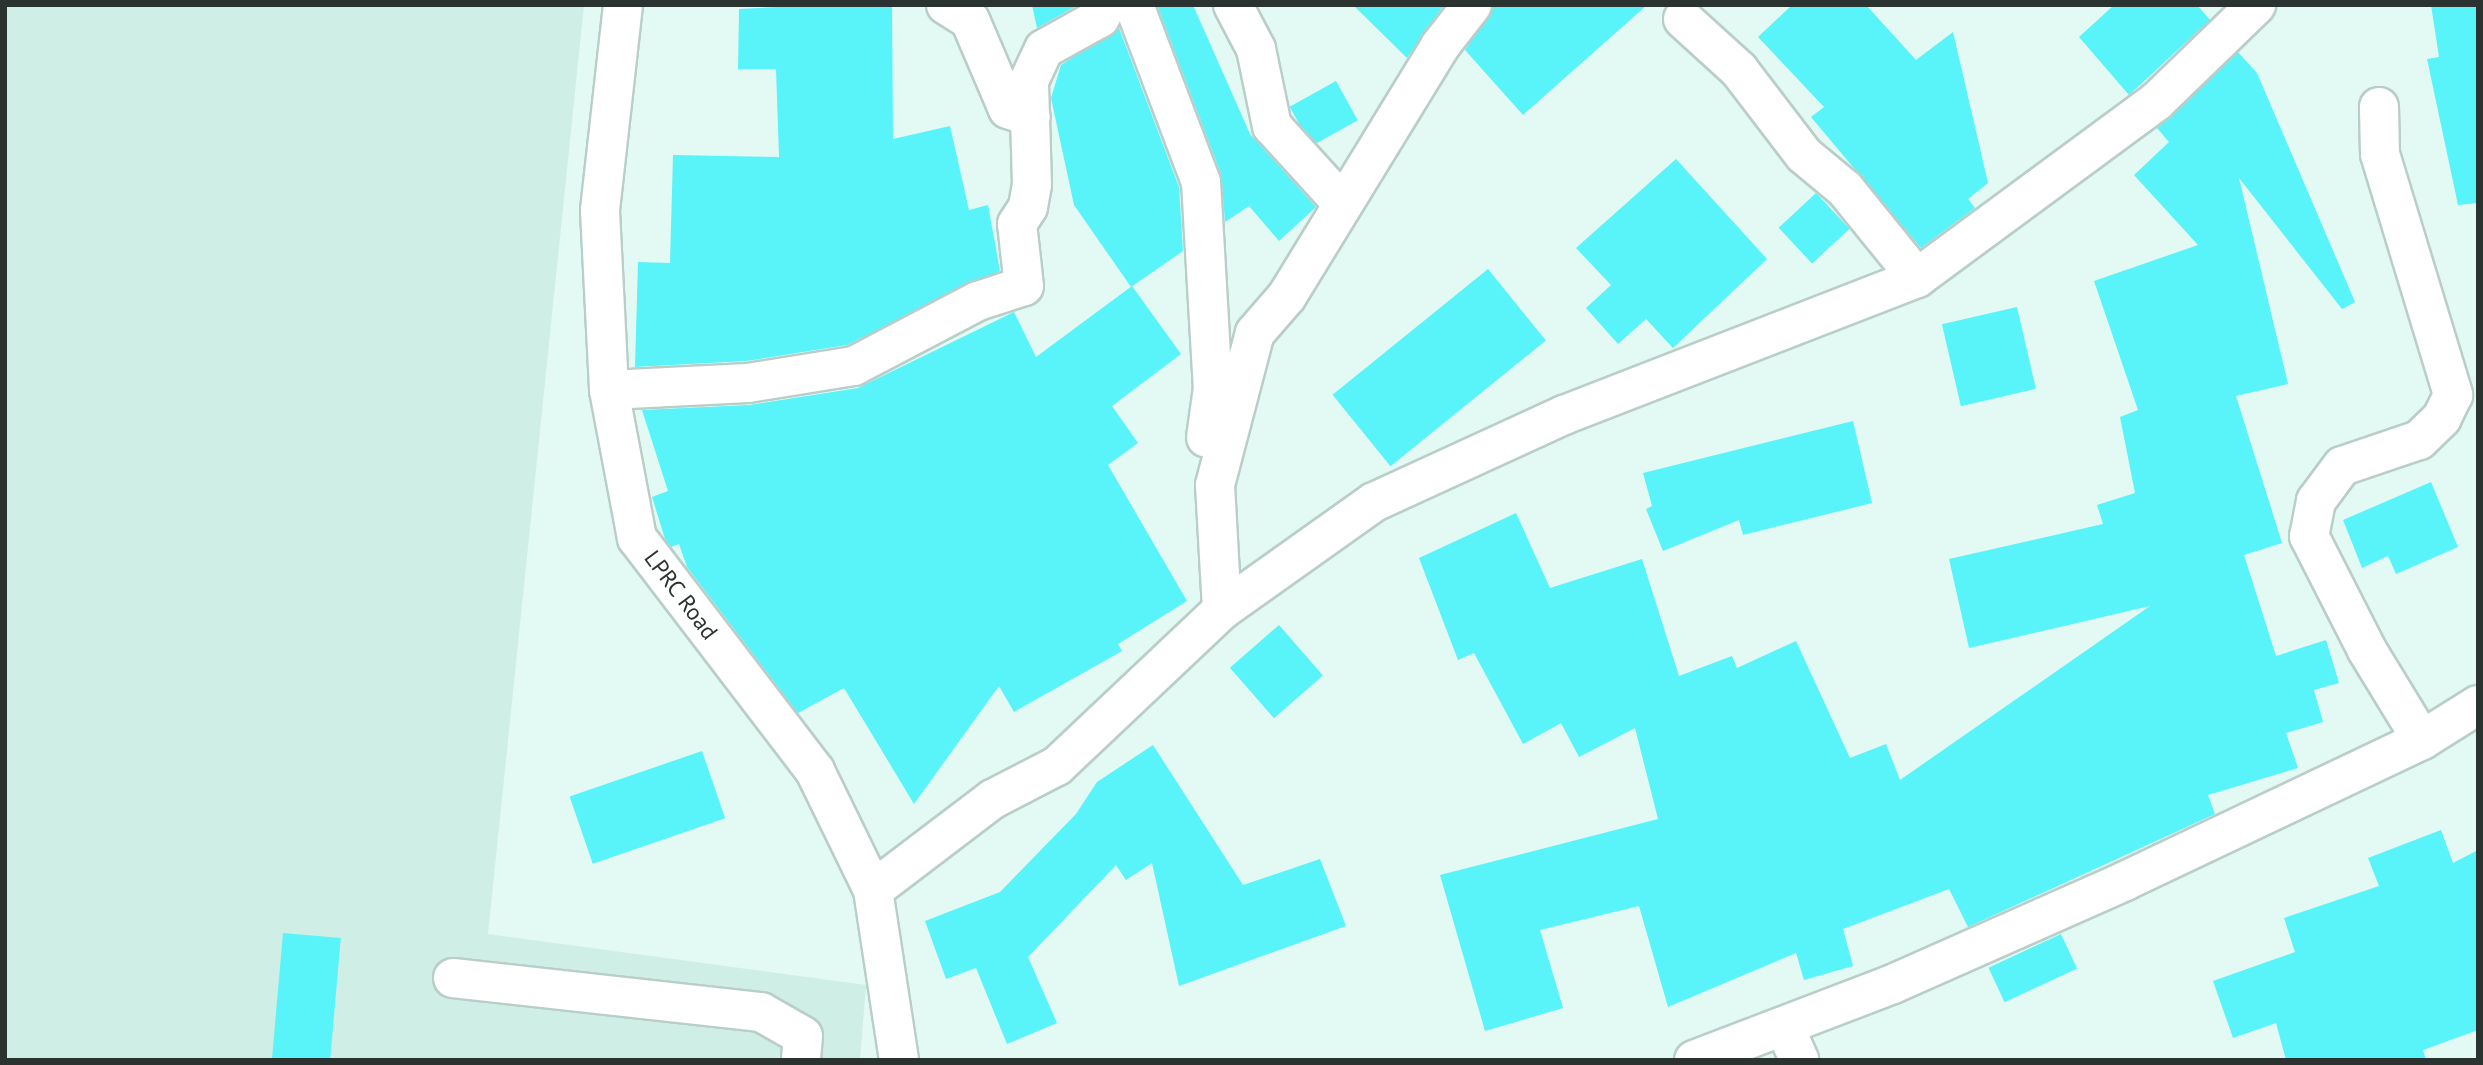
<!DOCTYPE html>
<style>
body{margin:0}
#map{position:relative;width:2483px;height:1065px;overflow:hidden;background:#e3f9f3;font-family:"PT Sans",sans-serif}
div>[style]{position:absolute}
.built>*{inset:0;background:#cfeee6}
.building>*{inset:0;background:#58f4f9;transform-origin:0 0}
.roads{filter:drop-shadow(2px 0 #b9cec9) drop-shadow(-2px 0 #b9cec9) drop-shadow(0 2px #b9cec9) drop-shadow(0 -2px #b9cec9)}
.minor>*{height:38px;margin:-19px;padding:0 19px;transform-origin:19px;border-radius:19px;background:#fff}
span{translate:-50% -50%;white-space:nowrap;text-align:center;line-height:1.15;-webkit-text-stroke:5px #fff;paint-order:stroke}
.street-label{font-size:23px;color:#2b3331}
.frame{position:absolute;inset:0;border:7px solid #2b3331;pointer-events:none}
</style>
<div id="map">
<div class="built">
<i style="clip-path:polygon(5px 5px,584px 5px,488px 934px,866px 985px,860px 1060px,5px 1060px)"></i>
</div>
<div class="building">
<i style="clip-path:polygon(820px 5px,892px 5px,893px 139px,950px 126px,969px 210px,988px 205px,1000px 271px,847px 345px,746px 361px,635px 367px,638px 262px,670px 263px,673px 155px,779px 157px,776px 69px,738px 69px,739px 9px)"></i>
<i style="clip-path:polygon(1032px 5px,1078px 5px,1037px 28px)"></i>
<i style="clip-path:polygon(1157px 5px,1193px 5px,1250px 134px,1316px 207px,1279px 241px,1249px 206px,1225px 222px,1221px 174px)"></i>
<i style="clip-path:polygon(1353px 5px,1444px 5px,1407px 58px)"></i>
<i style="clip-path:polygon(1493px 5px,1647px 5px,1523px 115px,1465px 50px)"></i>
<i style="clip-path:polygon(1792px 5px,1866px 5px,1916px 60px,1953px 32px,1988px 183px,1968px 199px,1975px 208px,1921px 248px,1811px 117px,1824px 107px,1758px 37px)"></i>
<i style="clip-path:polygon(2114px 5px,2197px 5px,2210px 20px,2129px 95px,2079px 37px)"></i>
<i style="clip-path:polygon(2431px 5px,2478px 5px,2478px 203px,2458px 205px,2427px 59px,2439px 57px)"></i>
<i style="clip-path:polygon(1119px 28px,1179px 187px,1183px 251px,1131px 287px,1074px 205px,1051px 98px,1061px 65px)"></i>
<i style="clip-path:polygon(2238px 52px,2257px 73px,2355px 302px,2342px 309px,2239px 178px,2288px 384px,2236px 396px,2282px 543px,2244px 555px,2276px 656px,2326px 640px,2339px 683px,2314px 690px,2323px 722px,2286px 733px,2298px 768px,2208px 795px,2215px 814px,1968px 927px,1949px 889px,1843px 929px,1853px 966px,1804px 980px,1796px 953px,1668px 1007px,1639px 906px,1540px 930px,1563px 1008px,1485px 1031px,1440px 875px,1658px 819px,1635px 728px,1579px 757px,1561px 723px,1523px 744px,1474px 653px,1458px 660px,1419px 558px,1516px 513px,1550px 588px,1642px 559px,1679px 676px,1732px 656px,1737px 668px,1796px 641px,1850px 758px,1886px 744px,1900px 780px,2150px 606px,1969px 648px,1949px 559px,2103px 524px,2097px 505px,2135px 493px,2120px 417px,2138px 410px,2094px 281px,2198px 245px,2134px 175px,2169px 142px,2157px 128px)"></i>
<i style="left:1336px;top:81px;width:45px;height:53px;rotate:61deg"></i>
<i style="clip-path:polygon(1676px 159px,1767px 259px,1673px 348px,1646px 319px,1618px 344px,1586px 308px,1611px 285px,1576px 248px)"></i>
<i style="left:1816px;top:193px;width:49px;height:51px;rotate:47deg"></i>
<i style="left:1488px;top:269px;width:92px;height:200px;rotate:51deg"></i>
<i style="clip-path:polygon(1132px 286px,1181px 354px,1112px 406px,1138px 443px,1108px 465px,1187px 601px,1118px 644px,1122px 651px,1014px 712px,999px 686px,914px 804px,844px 688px,798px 713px,687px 567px,679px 544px,671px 547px,665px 539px,652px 497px,668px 491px,642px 410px,749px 405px,858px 388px,1014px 312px,1036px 357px)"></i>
<i style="left:2017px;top:307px;width:84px;height:77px;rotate:77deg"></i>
<i style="clip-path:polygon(1853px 421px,1872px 503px,1743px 535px,1739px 520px,1663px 551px,1646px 509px,1652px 506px,1643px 473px)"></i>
<i style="clip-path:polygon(2431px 482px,2458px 547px,2396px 574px,2388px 556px,2362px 568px,2343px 520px)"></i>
<i style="left:1279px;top:625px;width:67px;height:65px;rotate:49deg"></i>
<i style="clip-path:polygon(1153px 745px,1243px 885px,1320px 859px,1346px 926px,1179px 986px,1152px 863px,1126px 880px,1116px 865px,1028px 957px,1057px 1023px,1007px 1044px,976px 968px,946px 979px,925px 921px,1000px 892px,1076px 814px,1097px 782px)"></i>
<i style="left:702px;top:751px;width:71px;height:140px;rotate:71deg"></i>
<i style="clip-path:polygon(2441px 830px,2453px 863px,2478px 850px,2478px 1030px,2423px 1050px,2426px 1060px,2286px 1060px,2276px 1023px,2233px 1038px,2213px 981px,2295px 952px,2284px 918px,2379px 886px,2368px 858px)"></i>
<i style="left:283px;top:933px;width:58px;height:128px;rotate:5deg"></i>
<i style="left:2061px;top:934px;width:38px;height:80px;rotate:65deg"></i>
</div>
<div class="roads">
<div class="minor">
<i style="left:623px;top:5px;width:207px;rotate:96.4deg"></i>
<i style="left:600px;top:211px;width:179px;rotate:87.1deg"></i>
<i style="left:609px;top:390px;width:151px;rotate:79.3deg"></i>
<i style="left:637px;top:538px;width:293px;rotate:52.6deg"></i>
<i style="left:815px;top:771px;width:132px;rotate:64deg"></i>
<i style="left:873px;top:890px;width:172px;rotate:81.3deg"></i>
<i style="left:946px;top:5px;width:28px;rotate:32deg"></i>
<i style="left:970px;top:20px;width:97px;rotate:66.9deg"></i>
<i style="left:1008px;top:109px;width:24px;rotate:19deg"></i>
<i style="left:1134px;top:5px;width:189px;rotate:69.3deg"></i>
<i style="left:1201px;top:182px;width:206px;rotate:86.7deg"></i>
<i style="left:1213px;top:388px;width:50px;rotate:98deg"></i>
<i style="left:1233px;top:5px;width:50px;rotate:62.4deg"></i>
<i style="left:1256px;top:49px;width:79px;rotate:78.3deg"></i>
<i style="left:1272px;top:126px;width:104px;rotate:47.7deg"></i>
<i style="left:1683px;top:19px;width:76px;rotate:42.3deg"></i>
<i style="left:1739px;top:70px;width:107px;rotate:52.6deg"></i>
<i style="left:1804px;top:155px;width:53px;rotate:39.7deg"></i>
<i style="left:1845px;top:189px;width:114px;rotate:51deg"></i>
<i style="left:2379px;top:107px;width:47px;rotate:88.8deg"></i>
<i style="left:2380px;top:154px;width:252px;rotate:73.1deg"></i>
<i style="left:2453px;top:395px;width:25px;rotate:116deg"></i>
<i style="left:2442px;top:418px;width:32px;rotate:136deg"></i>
<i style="left:2419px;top:440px;width:81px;rotate:161.3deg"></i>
<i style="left:2342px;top:466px;width:44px;rotate:126.6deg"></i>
<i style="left:2316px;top:501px;width:36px;rotate:101deg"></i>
<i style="left:2309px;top:536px;width:128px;rotate:63deg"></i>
<i style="left:2367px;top:650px;width:105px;rotate:58.6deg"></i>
<i style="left:609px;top:390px;width:139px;rotate:-2.9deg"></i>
<i style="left:748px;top:383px;width:107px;rotate:-9.1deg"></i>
<i style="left:854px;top:366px;width:140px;rotate:-27.7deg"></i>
<i style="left:978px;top:301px;width:48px;rotate:-18.1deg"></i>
<i style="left:1024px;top:286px;width:62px;rotate:-96.4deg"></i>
<i style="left:1017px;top:224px;width:20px;rotate:-57deg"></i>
<i style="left:1028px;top:207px;width:22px;rotate:-80deg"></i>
<i style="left:1032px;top:185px;width:104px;rotate:-91.7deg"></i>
<i style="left:1029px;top:81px;width:35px;rotate:-65deg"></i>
<i style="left:1044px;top:49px;width:64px;rotate:-29deg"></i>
<i style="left:1100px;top:18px;width:15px;rotate:-62deg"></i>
<i style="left:1222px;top:610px;width:186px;rotate:-35.4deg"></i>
<i style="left:1374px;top:502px;width:209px;rotate:-24.6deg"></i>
<i style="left:1564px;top:415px;width:379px;rotate:-21.2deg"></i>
<i style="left:1917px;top:278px;width:298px;rotate:-36.4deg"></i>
<i style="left:2157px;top:101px;width:138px;rotate:-44.1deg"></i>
<i style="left:873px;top:890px;width:151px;rotate:-37.2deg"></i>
<i style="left:993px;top:799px;width:72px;rotate:-27.3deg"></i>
<i style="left:1057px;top:766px;width:227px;rotate:-43.4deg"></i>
<i style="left:1222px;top:610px;width:125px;rotate:-93.2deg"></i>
<i style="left:1215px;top:485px;width:157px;rotate:-75.3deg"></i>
<i style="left:1255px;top:333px;width:49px;rotate:-49.1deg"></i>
<i style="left:1287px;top:296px;width:293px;rotate:-58.5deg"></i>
<i style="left:1440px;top:46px;width:52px;rotate:-52deg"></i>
<i style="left:453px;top:978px;width:310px;rotate:6.3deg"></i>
<i style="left:761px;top:1012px;width:48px;rotate:29.7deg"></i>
<i style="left:803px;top:1036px;width:24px;rotate:95deg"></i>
<i style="left:1785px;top:1028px;width:35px;rotate:66deg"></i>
<i style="left:1694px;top:1060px;width:213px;rotate:-20.9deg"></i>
<i style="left:1893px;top:984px;width:254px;rotate:-23.9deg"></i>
<i style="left:2125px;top:881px;width:329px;rotate:-25.4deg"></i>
<i style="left:2422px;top:740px;width:66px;rotate:-32deg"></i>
</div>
</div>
<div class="street-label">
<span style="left:681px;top:595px;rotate:53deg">LPRC Road</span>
</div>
<div class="frame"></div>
</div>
